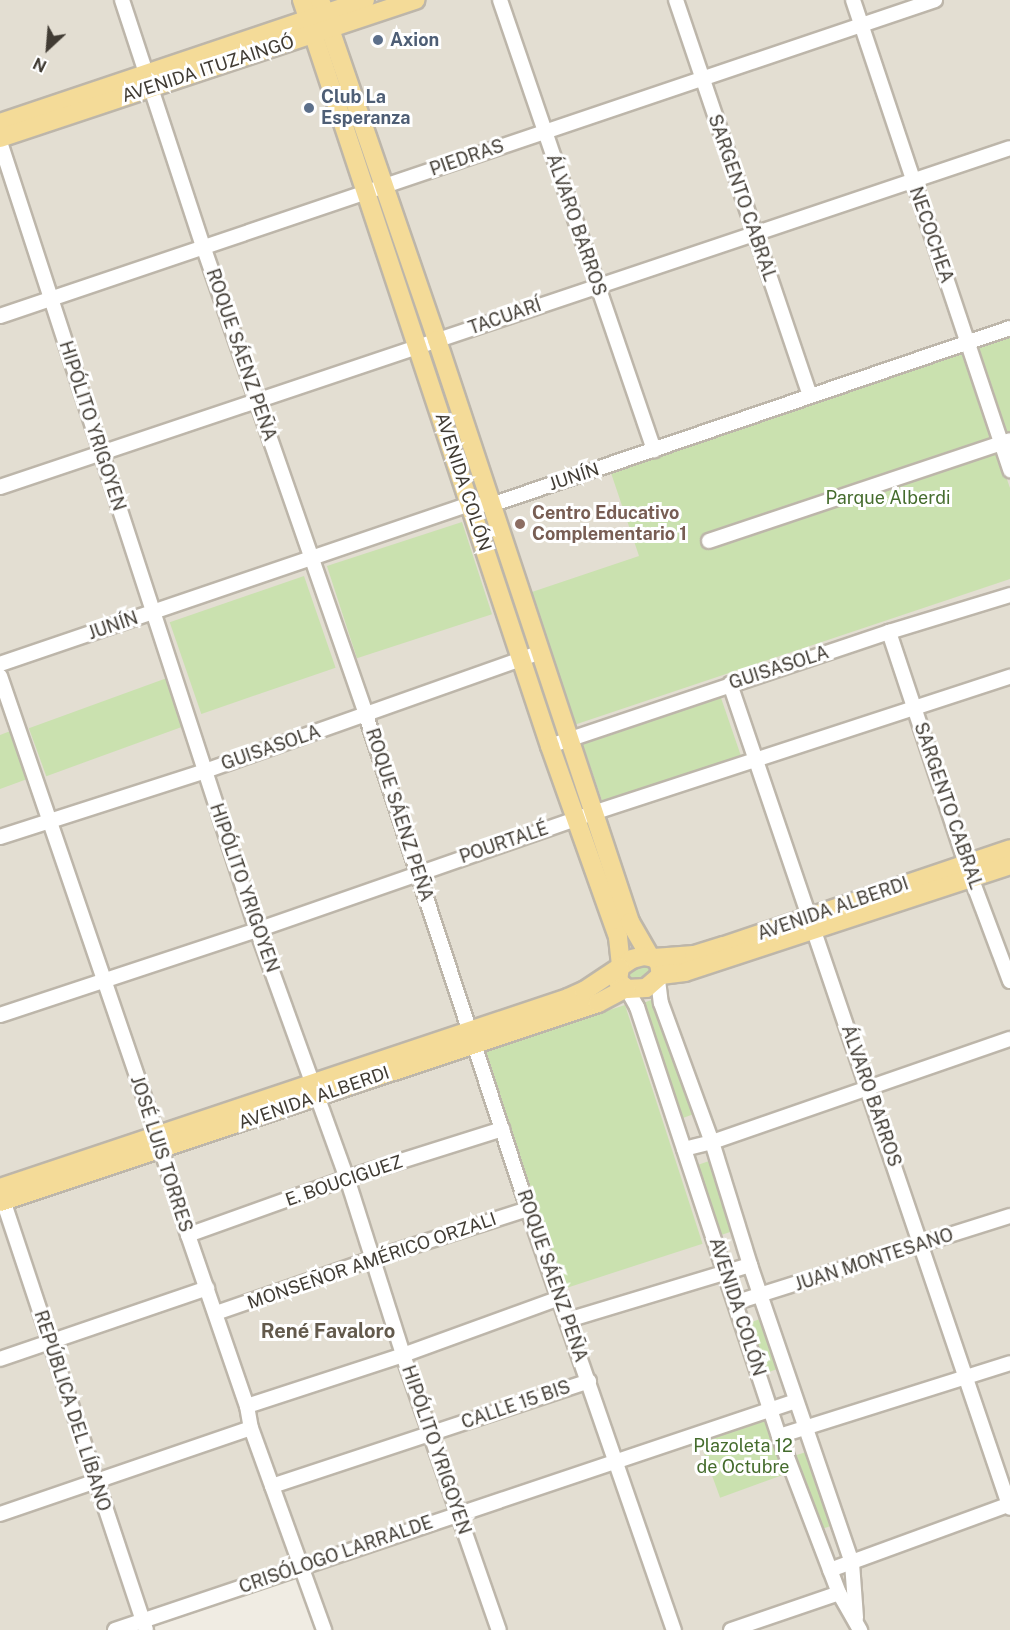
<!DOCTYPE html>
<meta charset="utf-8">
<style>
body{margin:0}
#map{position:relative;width:1010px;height:1630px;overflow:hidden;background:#f0ece3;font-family:"Public Sans",sans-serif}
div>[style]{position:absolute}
.residential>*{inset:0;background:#e3ded2}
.green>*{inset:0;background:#cae1af;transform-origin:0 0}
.roads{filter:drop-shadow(2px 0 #bdb6aa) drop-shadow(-2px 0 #bdb6aa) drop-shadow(0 2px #bdb6aa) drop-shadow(0 -2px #bdb6aa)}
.minor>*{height:14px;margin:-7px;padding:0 7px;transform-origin:7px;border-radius:7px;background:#fff}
.major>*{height:18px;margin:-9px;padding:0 9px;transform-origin:9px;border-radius:9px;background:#f4db98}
.dots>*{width:16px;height:16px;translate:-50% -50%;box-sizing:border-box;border:3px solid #fff;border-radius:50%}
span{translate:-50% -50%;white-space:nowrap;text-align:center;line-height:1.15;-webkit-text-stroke:6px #fff;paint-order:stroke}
.service-label{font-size:18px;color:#4e5e75;font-weight:700}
.left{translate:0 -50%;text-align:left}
.street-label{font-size:18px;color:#413c34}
.park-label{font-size:18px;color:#456c2d}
.education-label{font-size:18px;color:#785e54;font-weight:700}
.neighbourhood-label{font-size:20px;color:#635a4c;font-weight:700}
.north{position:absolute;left:18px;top:18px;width:60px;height:60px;-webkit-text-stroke:4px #fff;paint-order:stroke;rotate:206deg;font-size:16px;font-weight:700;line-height:24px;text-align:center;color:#413c34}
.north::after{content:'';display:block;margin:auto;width:21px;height:27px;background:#413c34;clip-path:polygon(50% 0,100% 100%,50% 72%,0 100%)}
</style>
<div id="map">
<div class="residential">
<i style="clip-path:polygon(0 0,1010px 0,1010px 1630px,324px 1630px,303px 1567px,115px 1630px,0 1630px)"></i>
</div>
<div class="green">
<i style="left:384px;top:207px;width:125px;height:4px;rotate:72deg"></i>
<i style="clip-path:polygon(1010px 336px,1010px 441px,977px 347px)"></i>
<i style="clip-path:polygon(963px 352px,1010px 488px,1010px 579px,571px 726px,526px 594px,639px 556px,610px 470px)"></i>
<i style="clip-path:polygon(438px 366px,476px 485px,473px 486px,434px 367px)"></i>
<i style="left:489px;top:519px;width:125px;height:4px;rotate:72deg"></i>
<i style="left:462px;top:522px;width:97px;height:142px;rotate:72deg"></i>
<i style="left:304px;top:576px;width:97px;height:142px;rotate:71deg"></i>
<i style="clip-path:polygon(539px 673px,557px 728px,553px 729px,536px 674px)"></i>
<i style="left:167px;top:678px;width:51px;height:147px;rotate:70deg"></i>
<i style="left:720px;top:695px;width:65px;height:146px;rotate:71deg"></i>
<i style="clip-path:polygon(13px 730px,30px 778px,0 789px,0 735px)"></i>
<i style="clip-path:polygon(644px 960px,656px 973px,633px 986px,623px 971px)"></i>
<i style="clip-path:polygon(656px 998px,694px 1114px,680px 1119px,653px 1042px,647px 1013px,641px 1004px)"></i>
<i style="left:625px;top:1005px;width:251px;height:148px;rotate:72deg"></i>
<i style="left:709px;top:1161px;width:74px;height:15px;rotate:71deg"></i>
<i style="left:763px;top:1318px;width:53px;height:16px;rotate:71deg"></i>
<i style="left:767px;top:1419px;width:58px;height:71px;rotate:70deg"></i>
<i style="left:809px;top:1451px;width:78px;height:16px;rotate:72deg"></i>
</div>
<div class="roads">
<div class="minor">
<i style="left:122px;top:0;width:259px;rotate:71.8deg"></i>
<i style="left:203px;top:246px;width:497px;rotate:70.8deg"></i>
<i style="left:366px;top:715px;width:520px;rotate:71.84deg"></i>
<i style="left:528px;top:1209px;width:446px;rotate:70.9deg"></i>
<i style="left:500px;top:0;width:476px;rotate:71.1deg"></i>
<i style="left:676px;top:0;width:417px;rotate:71.3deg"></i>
<i style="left:853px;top:0;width:496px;rotate:71.5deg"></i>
<i style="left:0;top:142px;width:829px;rotate:71.94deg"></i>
<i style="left:257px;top:930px;width:264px;rotate:70.1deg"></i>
<i style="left:347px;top:1178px;width:186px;rotate:72.4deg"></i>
<i style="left:403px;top:1355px;width:291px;rotate:70.8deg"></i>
<i style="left:0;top:316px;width:987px;rotate:-18.67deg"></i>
<i style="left:0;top:487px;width:1065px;rotate:-18.55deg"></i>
<i style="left:709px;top:541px;width:317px;rotate:-18.5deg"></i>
<i style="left:889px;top:632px;width:244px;rotate:71.6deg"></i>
<i style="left:966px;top:864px;width:125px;rotate:69.4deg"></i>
<i style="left:0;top:664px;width:496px;rotate:-18.8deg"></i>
<i style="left:470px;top:504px;width:21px;rotate:3deg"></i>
<i style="left:491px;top:505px;width:548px;rotate:-18.83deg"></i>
<i style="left:0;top:676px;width:485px;rotate:71.1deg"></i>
<i style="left:157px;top:1135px;width:105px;rotate:72.8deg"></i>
<i style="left:188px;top:1235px;width:181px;rotate:71deg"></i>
<i style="left:247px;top:1406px;width:22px;rotate:80deg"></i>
<i style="left:251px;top:1428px;width:215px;rotate:70.1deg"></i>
<i style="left:730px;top:684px;width:870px;rotate:71.23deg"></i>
<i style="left:550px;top:746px;width:358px;rotate:-18.6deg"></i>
<i style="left:889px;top:632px;width:127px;rotate:-17deg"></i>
<i style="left:0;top:837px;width:215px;rotate:-17.8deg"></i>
<i style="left:205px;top:771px;width:354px;rotate:-19.5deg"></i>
<i style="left:658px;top:980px;width:23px;rotate:83deg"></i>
<i style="left:661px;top:1003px;width:148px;rotate:69.9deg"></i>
<i style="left:712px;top:1142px;width:129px;rotate:72.8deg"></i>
<i style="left:750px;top:1265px;width:315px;rotate:71.1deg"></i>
<i style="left:852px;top:1563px;width:55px;rotate:85.8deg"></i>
<i style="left:627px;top:989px;width:21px;rotate:61deg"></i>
<i style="left:637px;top:1007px;width:452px;rotate:71.7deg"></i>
<i style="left:779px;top:1436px;width:168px;rotate:69.1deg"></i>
<i style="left:839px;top:1593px;width:43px;rotate:60.4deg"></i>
<i style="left:0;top:1015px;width:271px;rotate:-18.3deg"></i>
<i style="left:257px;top:930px;width:356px;rotate:-19.2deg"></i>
<i style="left:593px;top:813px;width:439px;rotate:-18.1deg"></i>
<i style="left:684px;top:1149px;width:29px;rotate:-14deg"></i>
<i style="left:712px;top:1142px;width:315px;rotate:-19.1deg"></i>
<i style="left:1px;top:1194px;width:459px;rotate:71.6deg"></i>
<i style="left:188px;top:1235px;width:169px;rotate:-19.7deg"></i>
<i style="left:347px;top:1178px;width:163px;rotate:-17.5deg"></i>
<i style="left:737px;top:1302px;width:286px;rotate:-17.5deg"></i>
<i style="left:216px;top:1313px;width:165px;rotate:-19.1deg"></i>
<i style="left:372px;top:1259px;width:164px;rotate:-17.8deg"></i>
<i style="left:568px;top:1320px;width:190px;rotate:-16.8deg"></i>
<i style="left:0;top:1359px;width:219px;rotate:-18.9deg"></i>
<i style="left:247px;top:1406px;width:164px;rotate:-18.1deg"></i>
<i style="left:403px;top:1355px;width:167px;rotate:-20deg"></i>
<i style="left:779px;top:1436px;width:242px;rotate:-17.5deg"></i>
<i style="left:272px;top:1486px;width:334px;rotate:-18.3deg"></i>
<i style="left:0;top:1514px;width:265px;rotate:-18.9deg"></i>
<i style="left:830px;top:1570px;width:192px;rotate:-20.1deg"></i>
<i style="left:115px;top:1630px;width:718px;rotate:-18.59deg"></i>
<i style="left:731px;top:1630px;width:114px;rotate:-18.9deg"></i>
</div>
<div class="major">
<i style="left:302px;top:0;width:786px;rotate:71.61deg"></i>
<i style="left:550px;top:746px;width:203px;rotate:70.4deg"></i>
<i style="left:618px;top:937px;width:28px;rotate:84deg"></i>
<i style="left:320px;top:0;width:360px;rotate:71deg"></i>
<i style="left:437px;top:340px;width:613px;rotate:71.65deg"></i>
<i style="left:630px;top:922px;width:39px;rotate:60deg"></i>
<i style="left:0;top:123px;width:385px;rotate:-18.6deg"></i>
<i style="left:0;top:138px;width:438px;rotate:-18.4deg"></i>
<i style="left:644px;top:956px;width:10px;rotate:11deg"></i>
<i style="left:654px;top:958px;width:7px;rotate:45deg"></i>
<i style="left:659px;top:963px;width:12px;rotate:81deg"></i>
<i style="left:661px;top:975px;width:20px;rotate:139deg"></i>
<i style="left:646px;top:988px;width:19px;rotate:177deg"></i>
<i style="left:627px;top:989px;width:12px;rotate:-138deg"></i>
<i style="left:618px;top:981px;width:14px;rotate:-82deg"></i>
<i style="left:620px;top:967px;width:14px;rotate:-34deg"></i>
<i style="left:632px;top:959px;width:12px;rotate:-14deg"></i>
<i style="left:654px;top:958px;width:40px;rotate:-4.3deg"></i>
<i style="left:694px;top:955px;width:31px;rotate:-17deg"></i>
<i style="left:724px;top:946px;width:302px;rotate:-18.7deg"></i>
<i style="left:661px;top:975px;width:24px;rotate:-7deg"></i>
<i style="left:685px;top:972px;width:342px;rotate:-18.2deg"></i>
<i style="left:0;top:1188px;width:599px;rotate:-18.5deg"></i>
<i style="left:568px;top:998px;width:17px;rotate:-24deg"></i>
<i style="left:584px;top:991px;width:43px;rotate:-33.7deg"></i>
<i style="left:0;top:1202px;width:630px;rotate:-18.41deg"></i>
<i style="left:598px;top:1003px;width:32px;rotate:-28deg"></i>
</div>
</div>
<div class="dots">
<i style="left:378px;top:40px;background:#5c6f8a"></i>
<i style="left:309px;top:108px;background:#5c6f8a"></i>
<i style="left:520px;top:524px;background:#8d6e63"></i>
</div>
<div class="service-label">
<span class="left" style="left:390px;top:40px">Axion</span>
<span class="left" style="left:321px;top:108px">Club La<br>Esperanza</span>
</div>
<div class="street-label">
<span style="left:208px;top:69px;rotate:-18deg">AVENIDA ITUZAINGÓ</span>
<span style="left:467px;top:158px;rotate:-19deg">PIEDRAS</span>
<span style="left:742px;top:198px;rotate:71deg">SARGENTO CABRAL</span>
<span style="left:576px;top:225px;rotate:71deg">ÁLVARO BARROS</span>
<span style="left:931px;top:235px;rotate:71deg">NECOCHEA</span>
<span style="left:505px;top:317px;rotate:-19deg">TACUARÍ</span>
<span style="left:241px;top:355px;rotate:71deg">ROQUE SÁENZ PEÑA</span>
<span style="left:92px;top:426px;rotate:72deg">HIPÓLITO YRIGOYEN</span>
<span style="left:574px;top:477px;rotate:-18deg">JUNÍN</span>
<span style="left:463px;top:482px;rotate:72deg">AVENIDA COLÓN</span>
<span style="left:113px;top:626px;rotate:-19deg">JUNÍN</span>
<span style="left:779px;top:668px;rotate:-18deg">GUISASOLA</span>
<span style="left:271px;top:748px;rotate:-19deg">GUISASOLA</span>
<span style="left:948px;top:806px;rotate:71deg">SARGENTO CABRAL</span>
<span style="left:399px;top:815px;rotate:72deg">ROQUE SÁENZ PEÑA</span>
<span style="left:504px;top:843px;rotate:-19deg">POURTALÉ</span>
<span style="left:244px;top:888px;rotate:71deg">HIPÓLITO YRIGOYEN</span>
<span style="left:833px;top:909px;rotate:-19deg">AVENIDA ALBERDI</span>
<span style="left:871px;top:1096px;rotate:71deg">ÁLVARO BARROS</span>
<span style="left:314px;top:1098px;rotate:-19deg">AVENIDA ALBERDI</span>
<span style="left:161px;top:1154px;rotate:72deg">JOSÉ LUIS TORRES</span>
<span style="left:344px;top:1181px;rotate:-19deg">E. BOUCIGUEZ</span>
<span style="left:874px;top:1260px;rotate:-18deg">JUAN MONTESANO</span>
<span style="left:372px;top:1261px;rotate:-19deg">MONSEÑOR AMÉRICO ORZALI</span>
<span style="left:552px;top:1276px;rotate:71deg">ROQUE SÁENZ PEÑA</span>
<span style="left:737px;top:1307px;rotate:72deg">AVENIDA COLÓN</span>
<span style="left:516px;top:1405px;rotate:-19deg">CALLE 15 BIS</span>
<span style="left:72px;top:1411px;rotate:72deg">REPÚBLICA DEL LÍBANO</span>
<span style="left:436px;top:1450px;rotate:71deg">HIPÓLITO YRIGOYEN</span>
<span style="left:336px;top:1555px;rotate:-19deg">CRISÓLOGO LARRALDE</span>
</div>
<div class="park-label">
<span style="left:888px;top:498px">Parque Alberdi</span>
<span style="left:743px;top:1457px">Plazoleta 12<br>de Octubre</span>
</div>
<div class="education-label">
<span class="left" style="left:532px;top:524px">Centro Educativo<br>Complementario 1</span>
</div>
<div class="neighbourhood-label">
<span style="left:328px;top:1331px">René Favaloro</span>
</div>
<div class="north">N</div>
</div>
